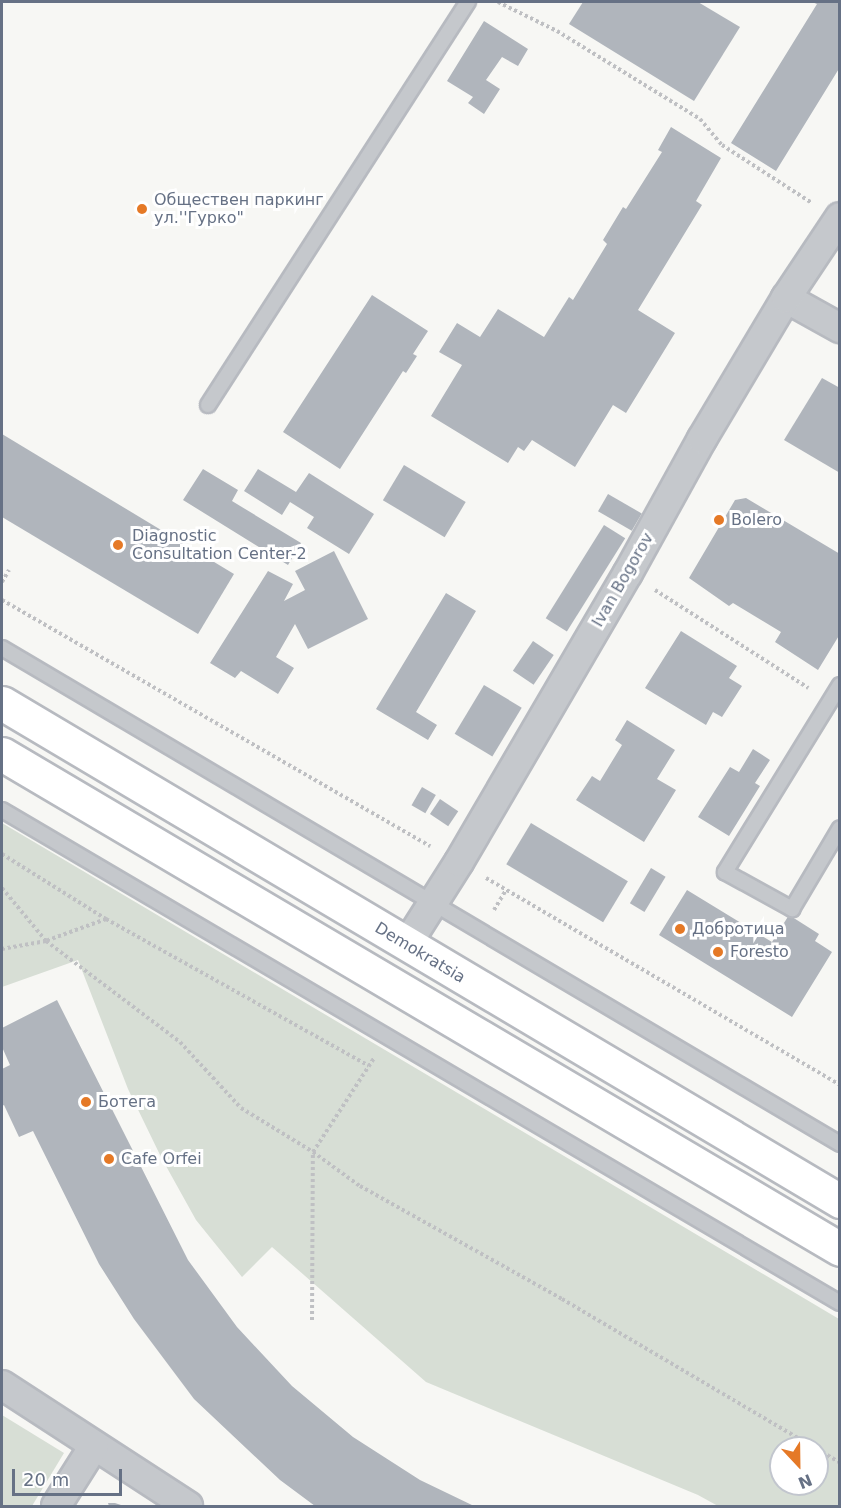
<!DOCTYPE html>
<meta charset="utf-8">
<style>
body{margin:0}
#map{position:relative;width:841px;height:1508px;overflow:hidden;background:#f7f7f4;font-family:"DejaVu Sans",sans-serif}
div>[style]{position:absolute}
.green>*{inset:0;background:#d7ded5}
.building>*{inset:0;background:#b0b5bc;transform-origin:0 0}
.path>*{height:4px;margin-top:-2px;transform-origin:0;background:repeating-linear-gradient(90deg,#bfc0c3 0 3px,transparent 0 6px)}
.roads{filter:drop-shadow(2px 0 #b7bac0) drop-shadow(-2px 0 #b7bac0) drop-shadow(0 2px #b7bac0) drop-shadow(0 -2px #b7bac0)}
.service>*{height:14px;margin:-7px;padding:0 7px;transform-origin:7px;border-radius:7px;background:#c5c8cc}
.minor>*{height:28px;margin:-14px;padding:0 14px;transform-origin:14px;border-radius:14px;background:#c5c8cc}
.secondary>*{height:33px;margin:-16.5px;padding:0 16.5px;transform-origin:16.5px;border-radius:16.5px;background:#fff}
.dots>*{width:16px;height:16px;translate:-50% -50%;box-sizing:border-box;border:3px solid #fff;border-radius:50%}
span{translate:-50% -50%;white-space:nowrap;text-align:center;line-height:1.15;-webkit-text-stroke:6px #fff;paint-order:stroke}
.poi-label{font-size:16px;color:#667185}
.left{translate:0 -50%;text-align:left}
.street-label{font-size:16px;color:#667185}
.frame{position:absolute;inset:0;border:3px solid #667185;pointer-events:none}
.north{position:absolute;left:769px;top:1436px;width:60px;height:60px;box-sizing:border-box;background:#fff;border:2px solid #c2c6ce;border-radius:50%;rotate:158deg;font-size:16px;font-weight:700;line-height:24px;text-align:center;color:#667185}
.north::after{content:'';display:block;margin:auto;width:21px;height:27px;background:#e57926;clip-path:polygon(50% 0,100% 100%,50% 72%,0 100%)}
.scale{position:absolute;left:12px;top:1469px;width:110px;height:27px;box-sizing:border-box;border:3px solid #667185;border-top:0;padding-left:8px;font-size:18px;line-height:21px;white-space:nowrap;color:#667185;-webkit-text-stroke:4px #fff;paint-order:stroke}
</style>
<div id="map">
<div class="green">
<i style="clip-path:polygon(evenodd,2px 823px,839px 1319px,839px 1506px,718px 1506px,698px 1495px,426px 1382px,272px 1247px,242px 1277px,196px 1220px,161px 1157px,128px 1089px,78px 960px,2px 987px,2px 823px,781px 1448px,817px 1448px,817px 1484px,781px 1484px,781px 1448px)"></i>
<i style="clip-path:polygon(2px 1415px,64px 1453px,32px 1506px,2px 1506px)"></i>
</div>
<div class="building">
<i style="clip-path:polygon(583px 2px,698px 2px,740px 27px,694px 101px,569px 24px)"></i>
<i style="clip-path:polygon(812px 2px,840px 2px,840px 67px,776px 171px,731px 143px,817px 4px)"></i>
<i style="clip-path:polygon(484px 21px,528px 49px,518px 66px,502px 57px,486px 80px,500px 89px,484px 114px,468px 103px,473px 97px,447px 81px)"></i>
<i style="clip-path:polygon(671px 127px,721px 158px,696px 201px,702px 205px,638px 310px,675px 333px,626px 413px,613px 405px,575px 467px,532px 440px,524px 451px,518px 447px,508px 463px,431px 416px,462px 365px,439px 352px,457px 323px,480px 337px,498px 309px,544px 337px,569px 297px,573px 300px,607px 244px,603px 240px,623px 207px,626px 209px,662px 152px,658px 150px)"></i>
<i style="clip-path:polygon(372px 295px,428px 331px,413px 354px,417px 356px,406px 373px,403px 371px,340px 469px,283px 432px)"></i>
<i style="clip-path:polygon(822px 378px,840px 388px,840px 473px,784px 440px)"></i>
<i style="clip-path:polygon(2px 434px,234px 574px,198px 634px,2px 517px)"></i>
<i style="left:404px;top:465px;width:72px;height:41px;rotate:31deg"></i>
<i style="clip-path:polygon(203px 469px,238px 490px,232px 501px,301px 543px,288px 565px,183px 500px)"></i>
<i style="clip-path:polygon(258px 469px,296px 492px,309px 473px,374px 514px,349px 554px,307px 528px,314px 517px,290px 502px,282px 515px,244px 491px)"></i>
<i style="left:608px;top:494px;width:39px;height:20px;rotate:30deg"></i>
<i style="clip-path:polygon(746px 498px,840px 554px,840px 634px,818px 670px,775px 642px,781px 632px,733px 603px,729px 606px,689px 578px,735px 500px)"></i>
<i style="left:604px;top:525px;width:25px;height:110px;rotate:32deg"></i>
<i style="clip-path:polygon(334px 551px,368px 619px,308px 649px,295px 624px,276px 657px,294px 668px,278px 694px,241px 671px,235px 678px,210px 663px,268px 571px,293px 584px,284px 601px,305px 590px,295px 571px)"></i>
<i style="clip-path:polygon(446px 593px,476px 611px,416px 712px,437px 725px,428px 740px,376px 709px)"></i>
<i style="clip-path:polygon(681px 631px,737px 666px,729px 678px,742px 686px,722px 717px,713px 712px,706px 725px,645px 688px)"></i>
<i style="left:533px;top:641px;width:25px;height:36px;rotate:34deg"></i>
<i style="left:484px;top:685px;width:44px;height:57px;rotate:31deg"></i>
<i style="clip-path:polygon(627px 720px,675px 750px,657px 779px,676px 790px,644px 842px,576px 800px,592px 776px,600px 781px,622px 745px,615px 740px)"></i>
<i style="clip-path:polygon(753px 749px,770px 760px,755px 783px,760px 786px,729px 836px,698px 817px,730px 767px,739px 772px)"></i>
<i style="left:422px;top:787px;width:16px;height:21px;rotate:30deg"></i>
<i style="left:440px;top:799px;width:22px;height:18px;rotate:34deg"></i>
<i style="left:531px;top:823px;width:113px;height:48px;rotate:31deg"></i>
<i style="left:651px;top:868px;width:17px;height:41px;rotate:31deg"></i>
<i style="clip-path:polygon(687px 890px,772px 942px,789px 915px,819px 934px,815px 941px,832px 952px,792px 1017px,659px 935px)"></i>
<i style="clip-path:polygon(57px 1000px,188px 1260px,237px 1327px,292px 1386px,353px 1437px,420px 1480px,474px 1506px,315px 1506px,280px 1480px,194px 1399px,134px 1319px,99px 1264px,33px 1131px,19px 1137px,4px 1105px,2px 1106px,2px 1069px,10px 1065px,2px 1047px,2px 1028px)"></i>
<i style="clip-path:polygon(108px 1503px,115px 1503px,124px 1506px,109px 1506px)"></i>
</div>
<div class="path">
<i style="left:498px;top:2px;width:66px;rotate:26.2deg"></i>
<i style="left:557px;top:31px;width:168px;rotate:31.6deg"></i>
<i style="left:700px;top:119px;width:34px;rotate:50deg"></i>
<i style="left:722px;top:145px;width:107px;rotate:32.8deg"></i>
<i style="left:2px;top:582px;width:14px;rotate:-60deg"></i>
<i style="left:655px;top:590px;width:182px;rotate:32.6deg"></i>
<i style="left:2px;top:600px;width:494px;rotate:29.9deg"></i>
<i style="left:2px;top:854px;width:123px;rotate:32deg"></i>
<i style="left:106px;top:919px;width:64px;rotate:159.9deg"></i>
<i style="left:46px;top:941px;width:168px;rotate:37deg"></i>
<i style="left:180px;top:1042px;width:90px;rotate:47.3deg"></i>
<i style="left:241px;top:1108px;width:84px;rotate:31.4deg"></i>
<i style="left:313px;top:1152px;width:58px;rotate:35.9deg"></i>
<i style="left:360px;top:1186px;width:231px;rotate:29.2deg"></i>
<i style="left:562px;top:1299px;width:294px;rotate:30.5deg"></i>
<i style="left:486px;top:878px;width:410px;rotate:30.3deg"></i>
<i style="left:2px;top:888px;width:69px;rotate:50.3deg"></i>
<i style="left:46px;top:941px;width:45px;rotate:169.7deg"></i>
<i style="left:494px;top:910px;width:23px;rotate:-59deg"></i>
<i style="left:106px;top:919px;width:301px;rotate:29.2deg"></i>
<i style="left:312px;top:1320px;width:168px;rotate:-89.7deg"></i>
<i style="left:313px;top:1152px;width:112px;rotate:-57deg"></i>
<i style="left:817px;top:1449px;width:27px;rotate:31deg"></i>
</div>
<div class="roads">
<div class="service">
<i style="left:208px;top:405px;width:480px;rotate:-57.2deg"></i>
<i style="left:2px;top:648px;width:974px;rotate:30.62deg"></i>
<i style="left:840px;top:685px;width:220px;rotate:121.6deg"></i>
<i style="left:725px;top:872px;width:77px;rotate:28.9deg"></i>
<i style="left:792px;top:909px;width:94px;rotate:-59.3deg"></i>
<i style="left:2px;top:810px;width:972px;rotate:30.47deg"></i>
</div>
<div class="minor">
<i style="left:786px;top:298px;width:62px;rotate:29.1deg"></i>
<i style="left:407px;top:944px;width:97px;rotate:-57.6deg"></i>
<i style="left:459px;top:862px;width:335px;rotate:-59.7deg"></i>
<i style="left:628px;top:573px;width:153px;rotate:-61.1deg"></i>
<i style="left:702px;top:439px;width:164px;rotate:-59.2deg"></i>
<i style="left:786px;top:298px;width:97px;rotate:-56.3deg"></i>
<i style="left:2px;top:1385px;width:222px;rotate:33deg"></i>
<i style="left:56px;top:1506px;width:71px;rotate:-57.7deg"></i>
</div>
<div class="secondary">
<i style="left:2px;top:703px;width:975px;rotate:30.72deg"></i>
<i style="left:2px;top:754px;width:973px;rotate:30.57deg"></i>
</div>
</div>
<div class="dots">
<i style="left:142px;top:209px;background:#e57926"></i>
<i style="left:719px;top:520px;background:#e57926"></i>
<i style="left:118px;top:545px;background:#e57926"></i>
<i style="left:680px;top:929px;background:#e57926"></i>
<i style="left:718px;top:952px;background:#e57926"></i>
<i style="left:86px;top:1102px;background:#e57926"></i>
<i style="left:109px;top:1159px;background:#e57926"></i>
</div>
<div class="poi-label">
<span class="left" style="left:154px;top:209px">Oбществен паркинг<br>ул.''Гурко"</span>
<span class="left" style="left:731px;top:520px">Bolero</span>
<span class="left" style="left:132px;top:545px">Diagnostic<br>Consultation Center-2</span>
<span class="left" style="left:692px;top:929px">Добротица</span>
<span class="left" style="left:730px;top:952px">Foresto</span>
<span class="left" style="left:98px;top:1102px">Ботега</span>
<span class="left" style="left:121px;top:1159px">Cafe Orfei</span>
</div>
<div class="street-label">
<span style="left:623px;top:580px;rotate:-60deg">Ivan Bogorov</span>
<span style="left:420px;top:953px;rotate:31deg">Demokratsia</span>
</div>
<div class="frame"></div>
<div class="north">N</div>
<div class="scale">20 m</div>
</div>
